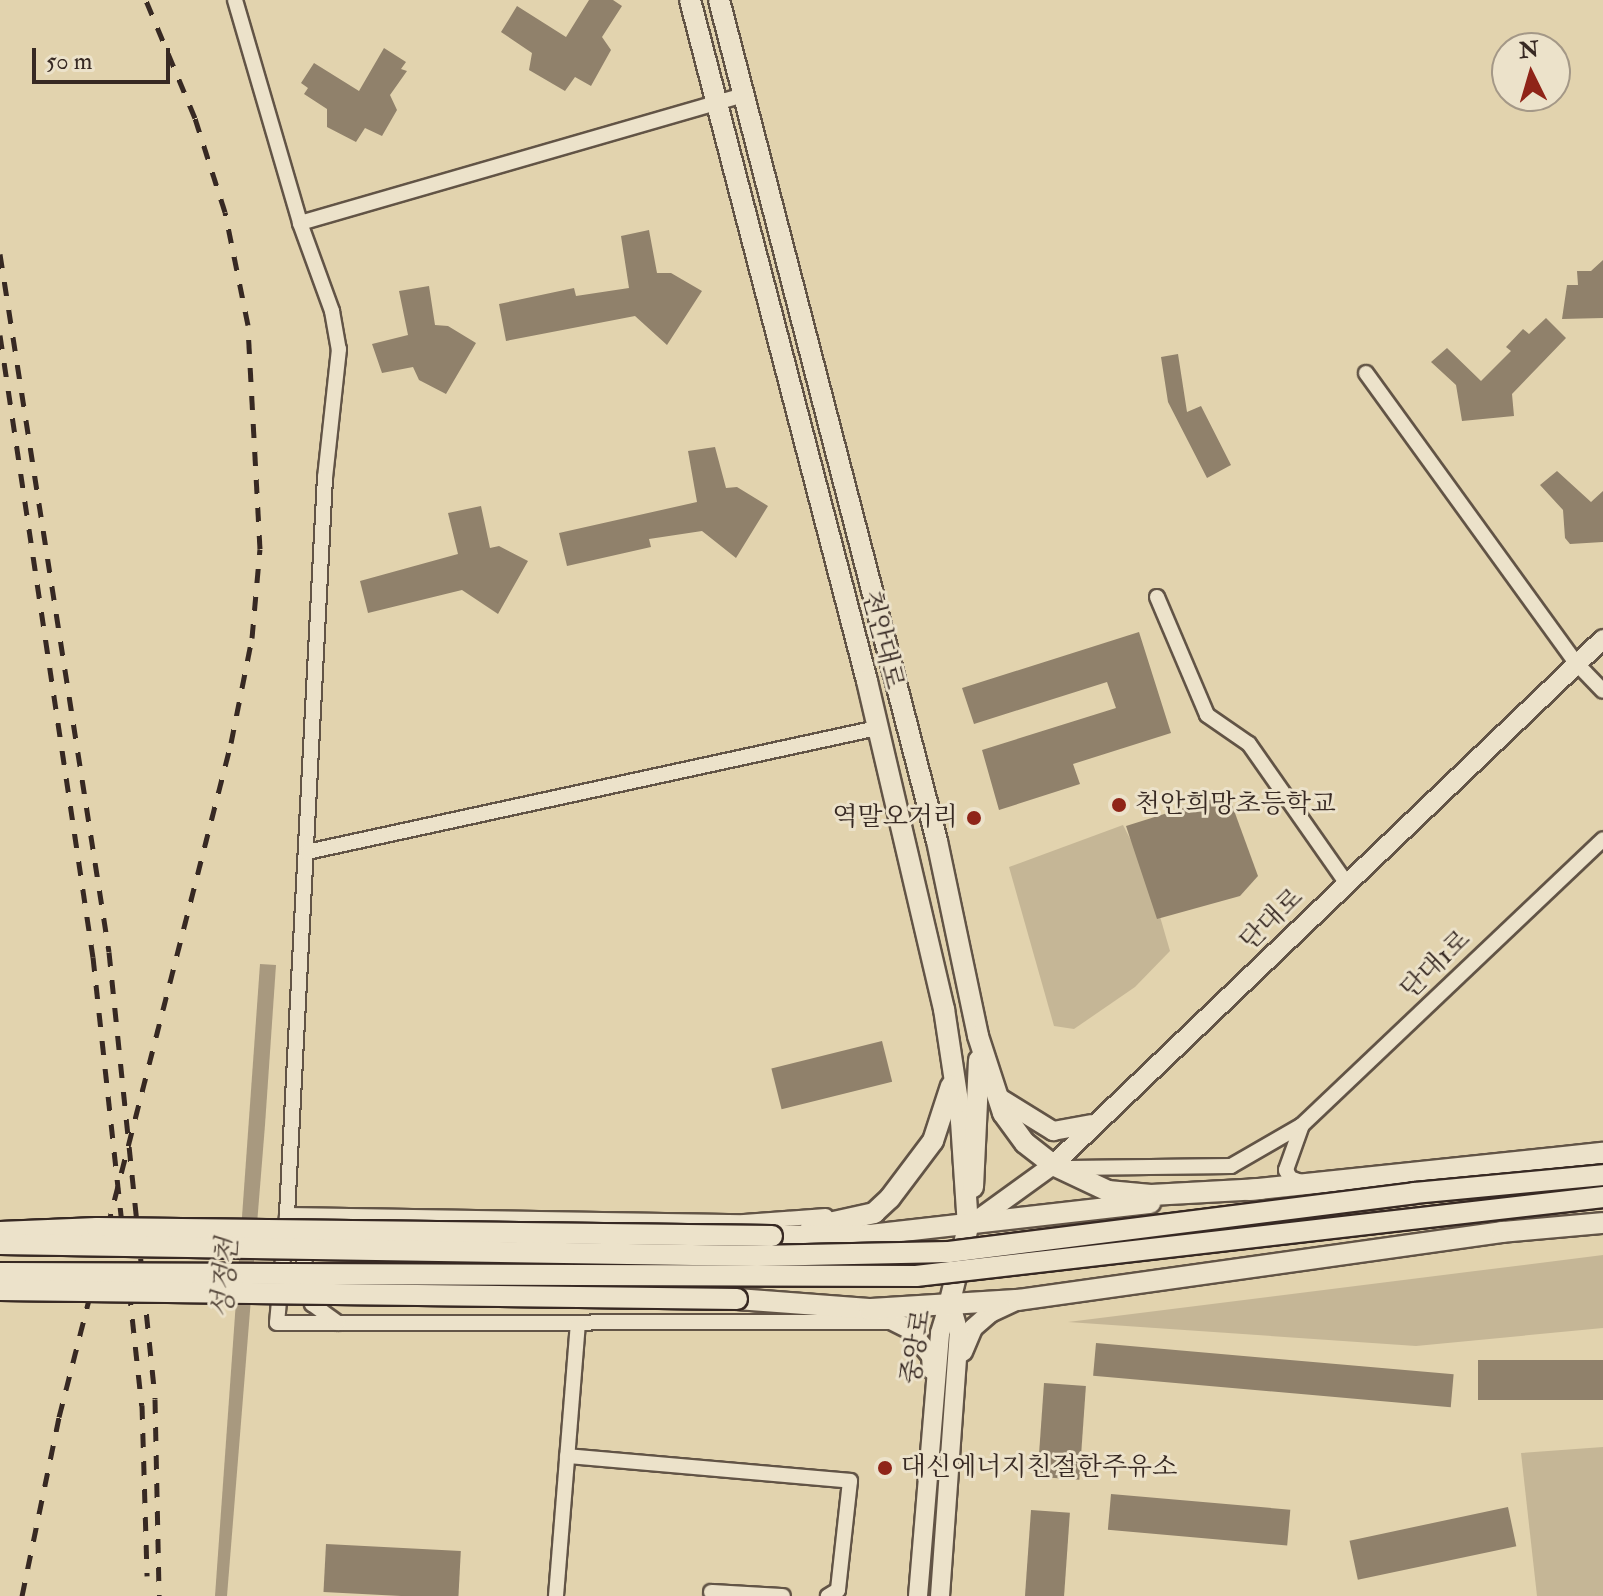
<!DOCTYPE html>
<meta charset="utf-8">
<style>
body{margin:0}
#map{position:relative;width:1603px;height:1596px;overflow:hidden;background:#e2d3ae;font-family:"IM FELL Double Pica","Noto Serif KR",serif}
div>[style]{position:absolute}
.green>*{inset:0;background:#c5b696}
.water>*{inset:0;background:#a8997f}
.building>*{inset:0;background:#90816b;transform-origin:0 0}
.roads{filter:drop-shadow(2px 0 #625446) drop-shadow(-2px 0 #625446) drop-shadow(0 2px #625446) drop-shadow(0 -2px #625446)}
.minor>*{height:14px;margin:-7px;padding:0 7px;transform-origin:7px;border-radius:7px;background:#ece2ca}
.tertiary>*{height:18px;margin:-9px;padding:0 9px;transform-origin:9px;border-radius:9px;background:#ece2ca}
.secondary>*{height:20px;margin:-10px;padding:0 10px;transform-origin:10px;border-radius:10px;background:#ece2ca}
.rail>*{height:5px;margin-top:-2.5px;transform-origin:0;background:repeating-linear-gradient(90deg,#372923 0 14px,transparent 0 28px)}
.bridges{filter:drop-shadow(2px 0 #372923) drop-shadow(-2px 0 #372923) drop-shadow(0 2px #372923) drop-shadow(0 -2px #372923)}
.secondary-bridge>*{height:20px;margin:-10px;padding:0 10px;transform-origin:10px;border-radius:10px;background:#ece2ca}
.dots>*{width:22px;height:22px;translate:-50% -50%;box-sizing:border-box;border:4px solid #ece2ca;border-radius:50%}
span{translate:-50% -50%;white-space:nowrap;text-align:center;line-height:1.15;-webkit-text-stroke:6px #ece2ca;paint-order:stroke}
.street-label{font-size:26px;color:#372923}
.poi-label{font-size:26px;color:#372923}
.left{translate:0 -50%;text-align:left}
.right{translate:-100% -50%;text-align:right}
.water-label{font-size:28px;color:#594b3f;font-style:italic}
.north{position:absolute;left:1491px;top:32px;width:80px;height:80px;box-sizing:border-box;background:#ece2ca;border:2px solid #a49887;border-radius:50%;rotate:355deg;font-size:22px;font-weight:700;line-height:32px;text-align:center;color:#372923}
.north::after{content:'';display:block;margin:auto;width:28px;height:36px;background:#8f2418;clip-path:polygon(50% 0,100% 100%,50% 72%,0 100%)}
.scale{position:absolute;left:32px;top:48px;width:138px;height:36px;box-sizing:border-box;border:4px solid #372923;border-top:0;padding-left:10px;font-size:24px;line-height:28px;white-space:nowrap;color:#372923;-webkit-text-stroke:6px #ece2ca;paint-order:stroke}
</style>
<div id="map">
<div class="green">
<i style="clip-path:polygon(1123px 825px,1147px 872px,1170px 951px,1135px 987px,1074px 1029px,1054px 1026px,1009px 867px)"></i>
<i style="clip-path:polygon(1603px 1255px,1603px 1328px,1416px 1346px,1068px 1322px)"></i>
<i style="clip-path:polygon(1603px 1447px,1603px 1596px,1537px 1596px,1521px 1453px)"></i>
</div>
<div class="water">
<i style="clip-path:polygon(260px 964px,276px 965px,265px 1125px,227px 1596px,215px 1596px)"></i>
</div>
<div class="building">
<i style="clip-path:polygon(589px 0,613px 0,622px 6px,602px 37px,611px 50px,591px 86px,575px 77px,565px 91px,529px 70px,532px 53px,501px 32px,517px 6px,566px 37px)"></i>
<i style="clip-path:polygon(384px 48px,406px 62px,401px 69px,407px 71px,390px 95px,397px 110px,382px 136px,365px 128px,356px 142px,327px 127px,327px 109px,304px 94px,308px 88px,301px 83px,314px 63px,359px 91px)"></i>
<i style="clip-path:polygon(649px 230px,657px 273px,671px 273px,702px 291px,667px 345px,635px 316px,506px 341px,499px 304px,574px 288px,576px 296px,629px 288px,621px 236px)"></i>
<i style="clip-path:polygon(1603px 260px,1603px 318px,1562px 319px,1567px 285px,1578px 285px,1577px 271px,1591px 271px)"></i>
<i style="clip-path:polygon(429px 286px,435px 325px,448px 326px,476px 343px,446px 394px,419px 380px,413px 367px,382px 373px,372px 344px,408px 335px,399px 291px)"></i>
<i style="clip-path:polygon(1546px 318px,1566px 338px,1512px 394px,1514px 416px,1462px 421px,1456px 385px,1431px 362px,1447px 348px,1481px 381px,1511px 351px,1506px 347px,1523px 329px,1529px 334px)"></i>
<i style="clip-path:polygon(1178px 354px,1187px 412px,1201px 406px,1231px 465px,1207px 478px,1168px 402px,1161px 357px)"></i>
<i style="clip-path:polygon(715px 447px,726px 488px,737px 487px,768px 506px,736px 558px,702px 531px,649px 539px,651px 547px,567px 566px,559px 533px,697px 502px,688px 451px)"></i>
<i style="clip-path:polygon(1557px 471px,1591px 502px,1603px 491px,1603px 542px,1570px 544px,1565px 538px,1563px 510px,1540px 485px)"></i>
<i style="clip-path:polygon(481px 506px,490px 548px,499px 546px,528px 561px,498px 614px,462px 590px,368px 613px,360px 581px,458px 554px,448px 513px)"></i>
<i style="clip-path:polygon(1139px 632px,1171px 733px,1073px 764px,1080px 784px,999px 810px,982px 750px,1116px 708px,1107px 682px,974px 724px,962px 688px)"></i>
<i style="clip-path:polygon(1228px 794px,1258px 876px,1240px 896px,1157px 919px,1126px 826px)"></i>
<i style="left:882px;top:1041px;width:42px;height:114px;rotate:76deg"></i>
<i style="left:1096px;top:1343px;width:359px;height:33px;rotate:5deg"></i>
<i style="left:1603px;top:1360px;width:40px;height:125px;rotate:90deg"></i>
<i style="left:1044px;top:1383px;width:42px;height:94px;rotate:4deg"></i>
<i style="left:1111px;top:1494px;width:180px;height:36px;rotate:5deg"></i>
<i style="left:1508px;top:1507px;width:40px;height:162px;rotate:78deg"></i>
<i style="left:1031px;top:1510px;width:39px;height:87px;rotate:4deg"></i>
<i style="left:326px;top:1544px;width:135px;height:48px;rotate:3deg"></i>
</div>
<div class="roads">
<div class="minor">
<i style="left:235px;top:0;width:232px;rotate:73.7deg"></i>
<i style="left:300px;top:223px;width:94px;rotate:70deg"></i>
<i style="left:332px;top:311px;width:39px;rotate:80deg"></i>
<i style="left:339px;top:349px;width:129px;rotate:96.2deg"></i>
<i style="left:325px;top:477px;width:739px;rotate:92.95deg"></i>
<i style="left:287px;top:1215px;width:108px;rotate:95.3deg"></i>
<i style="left:277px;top:1323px;width:614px;rotate:-0.09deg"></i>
<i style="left:300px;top:223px;width:461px;rotate:-16.1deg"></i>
<i style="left:1366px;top:373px;width:359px;rotate:54.1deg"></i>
<i style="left:1577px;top:664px;width:37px;rotate:46deg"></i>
<i style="left:1157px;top:597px;width:128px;rotate:67deg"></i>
<i style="left:1207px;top:715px;width:51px;rotate:34.6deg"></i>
<i style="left:1249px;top:744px;width:171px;rotate:55deg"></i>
<i style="left:307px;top:852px;width:583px;rotate:-12.27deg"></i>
<i style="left:1302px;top:1125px;width:48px;rotate:109.6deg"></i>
<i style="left:1286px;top:1170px;width:9px;rotate:63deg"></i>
<i style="left:1290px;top:1178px;width:15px;rotate:20deg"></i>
<i style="left:1069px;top:1168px;width:162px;rotate:-0.7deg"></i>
<i style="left:1231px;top:1166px;width:82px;rotate:-30deg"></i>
<i style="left:1302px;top:1125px;width:415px;rotate:-43.5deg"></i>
<i style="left:290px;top:1224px;width:9px;rotate:-108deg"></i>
<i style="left:287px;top:1215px;width:457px;rotate:0.9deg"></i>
<i style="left:744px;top:1222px;width:82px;rotate:-4.2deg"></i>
<i style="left:309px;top:1240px;width:24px;rotate:102deg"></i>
<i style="left:304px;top:1263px;width:42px;rotate:79deg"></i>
<i style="left:312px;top:1304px;width:32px;rotate:36deg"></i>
<i style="left:567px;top:1456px;width:284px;rotate:5deg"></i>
<i style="left:850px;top:1481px;width:110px;rotate:96.3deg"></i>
<i style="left:838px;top:1590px;width:12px;rotate:149deg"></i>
<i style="left:711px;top:1592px;width:72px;rotate:3.2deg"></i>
<i style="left:556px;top:1596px;width:273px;rotate:-85.4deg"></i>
</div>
<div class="tertiary">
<i style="left:998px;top:1097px;width:65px;rotate:31.7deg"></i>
<i style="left:1053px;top:1131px;width:39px;rotate:-10deg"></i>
<i style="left:970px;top:1225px;width:102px;rotate:-35.9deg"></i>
<i style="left:1053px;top:1165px;width:761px;rotate:-43.72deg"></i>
<i style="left:869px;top:1309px;width:45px;rotate:26.6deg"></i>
<i style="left:909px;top:1329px;width:35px;rotate:51deg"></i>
<i style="left:931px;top:1356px;width:14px;rotate:86deg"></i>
<i style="left:963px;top:1352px;width:26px;rotate:-67deg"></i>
<i style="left:973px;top:1328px;width:23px;rotate:-41deg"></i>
<i style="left:990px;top:1313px;width:26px;rotate:-25deg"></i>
<i style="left:918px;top:1596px;width:264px;rotate:-85.2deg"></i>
<i style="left:940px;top:1333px;width:34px;rotate:-73deg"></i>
<i style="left:940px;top:1596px;width:264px;rotate:-85.9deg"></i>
<i style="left:959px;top:1333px;width:33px;rotate:-106deg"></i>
</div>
<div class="secondary">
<i style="left:690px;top:0;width:704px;rotate:75.43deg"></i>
<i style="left:867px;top:681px;width:337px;rotate:76.8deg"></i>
<i style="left:944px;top:1009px;width:113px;rotate:81.4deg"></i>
<i style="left:961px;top:1121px;width:106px;rotate:86.2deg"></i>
<i style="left:968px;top:1227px;width:76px;rotate:103.7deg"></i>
<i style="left:719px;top:0;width:869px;rotate:75.47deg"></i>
<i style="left:937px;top:841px;width:199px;rotate:78.1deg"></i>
<i style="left:978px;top:1036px;width:81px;rotate:72deg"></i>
<i style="left:1003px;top:1113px;width:37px;rotate:54deg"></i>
<i style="left:1025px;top:1143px;width:36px;rotate:38deg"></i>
<i style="left:1053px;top:1165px;width:61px;rotate:25.3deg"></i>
<i style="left:1108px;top:1191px;width:43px;rotate:5.3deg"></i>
<i style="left:1151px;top:1195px;width:110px;rotate:-3.1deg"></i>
<i style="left:973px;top:1187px;width:127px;rotate:-87.3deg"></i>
<i style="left:1249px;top:1190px;width:356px;rotate:-6deg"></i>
<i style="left:811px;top:1227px;width:65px;rotate:-12.5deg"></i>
<i style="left:874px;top:1213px;width:22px;rotate:-43deg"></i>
<i style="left:890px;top:1198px;width:71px;rotate:-53deg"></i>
<i style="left:933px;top:1141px;width:58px;rotate:-71.9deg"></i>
<i style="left:772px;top:1236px;width:97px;rotate:-0.6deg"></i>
<i style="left:869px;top:1235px;width:283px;rotate:-6.5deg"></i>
<i style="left:737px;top:1299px;width:132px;rotate:4.3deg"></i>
<i style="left:869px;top:1309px;width:149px;rotate:-3.5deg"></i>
<i style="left:1018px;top:1300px;width:489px;rotate:-8deg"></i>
<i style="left:1502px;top:1232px;width:101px;rotate:-5.1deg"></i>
</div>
</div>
<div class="rail">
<i style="left:0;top:254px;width:706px;rotate:81.12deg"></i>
<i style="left:109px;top:952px;width:449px;rotate:84.1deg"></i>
<i style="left:155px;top:1399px;width:197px;rotate:88.8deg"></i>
<i style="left:0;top:335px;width:629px;rotate:81.5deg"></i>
<i style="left:93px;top:957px;width:451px;rotate:83.8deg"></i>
<i style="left:142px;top:1405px;width:171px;rotate:88.3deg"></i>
<i style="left:22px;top:1596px;width:183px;rotate:-78.3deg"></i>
<i style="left:59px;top:1417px;width:696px;rotate:-75.68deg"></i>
<i style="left:231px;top:743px;width:107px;rotate:-78.7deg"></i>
<i style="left:252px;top:638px;width:89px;rotate:-84.9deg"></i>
<i style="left:260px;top:549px;width:224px;rotate:-93.1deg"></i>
<i style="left:248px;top:325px;width:115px;rotate:-101.5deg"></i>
<i style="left:225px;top:212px;width:99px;rotate:-107.7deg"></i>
<i style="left:195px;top:118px;width:128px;rotate:-112.6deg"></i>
</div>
<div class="bridges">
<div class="secondary-bridge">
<i style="left:0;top:1232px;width:97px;rotate:-2.4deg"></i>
<i style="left:97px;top:1228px;width:675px;rotate:0.68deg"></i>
<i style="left:0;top:1244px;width:757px;rotate:0.91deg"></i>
<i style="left:757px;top:1256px;width:192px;rotate:-1.2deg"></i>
<i style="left:949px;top:1252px;width:469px;rotate:-7.2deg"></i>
<i style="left:1414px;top:1193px;width:190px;rotate:-5.4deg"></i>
<i style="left:0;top:1273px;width:916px;rotate:0.19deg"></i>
<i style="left:916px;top:1276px;width:692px;rotate:-6.56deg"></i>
<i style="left:0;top:1290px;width:737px;rotate:0.7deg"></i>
</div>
</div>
<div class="dots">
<i style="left:1119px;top:805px;background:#8f2418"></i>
<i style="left:974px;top:818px;background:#8f2418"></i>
<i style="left:885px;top:1468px;background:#8f2418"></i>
</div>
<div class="street-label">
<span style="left:882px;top:640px;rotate:76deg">천안대로</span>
<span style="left:1272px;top:920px;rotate:-44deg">단대로</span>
<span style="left:1436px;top:965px;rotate:-44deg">단대1로</span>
<span style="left:917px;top:1347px;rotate:-81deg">중앙로</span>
</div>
<div class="poi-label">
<span class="left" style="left:1135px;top:805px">천안희망초등학교</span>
<span class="right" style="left:958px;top:818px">역말오거리</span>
<span class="left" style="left:901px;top:1468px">대신에너지친절한주유소</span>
</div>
<div class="water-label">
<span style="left:226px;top:1278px;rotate:-86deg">성정천</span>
</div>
<div class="north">N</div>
<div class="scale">50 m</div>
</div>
